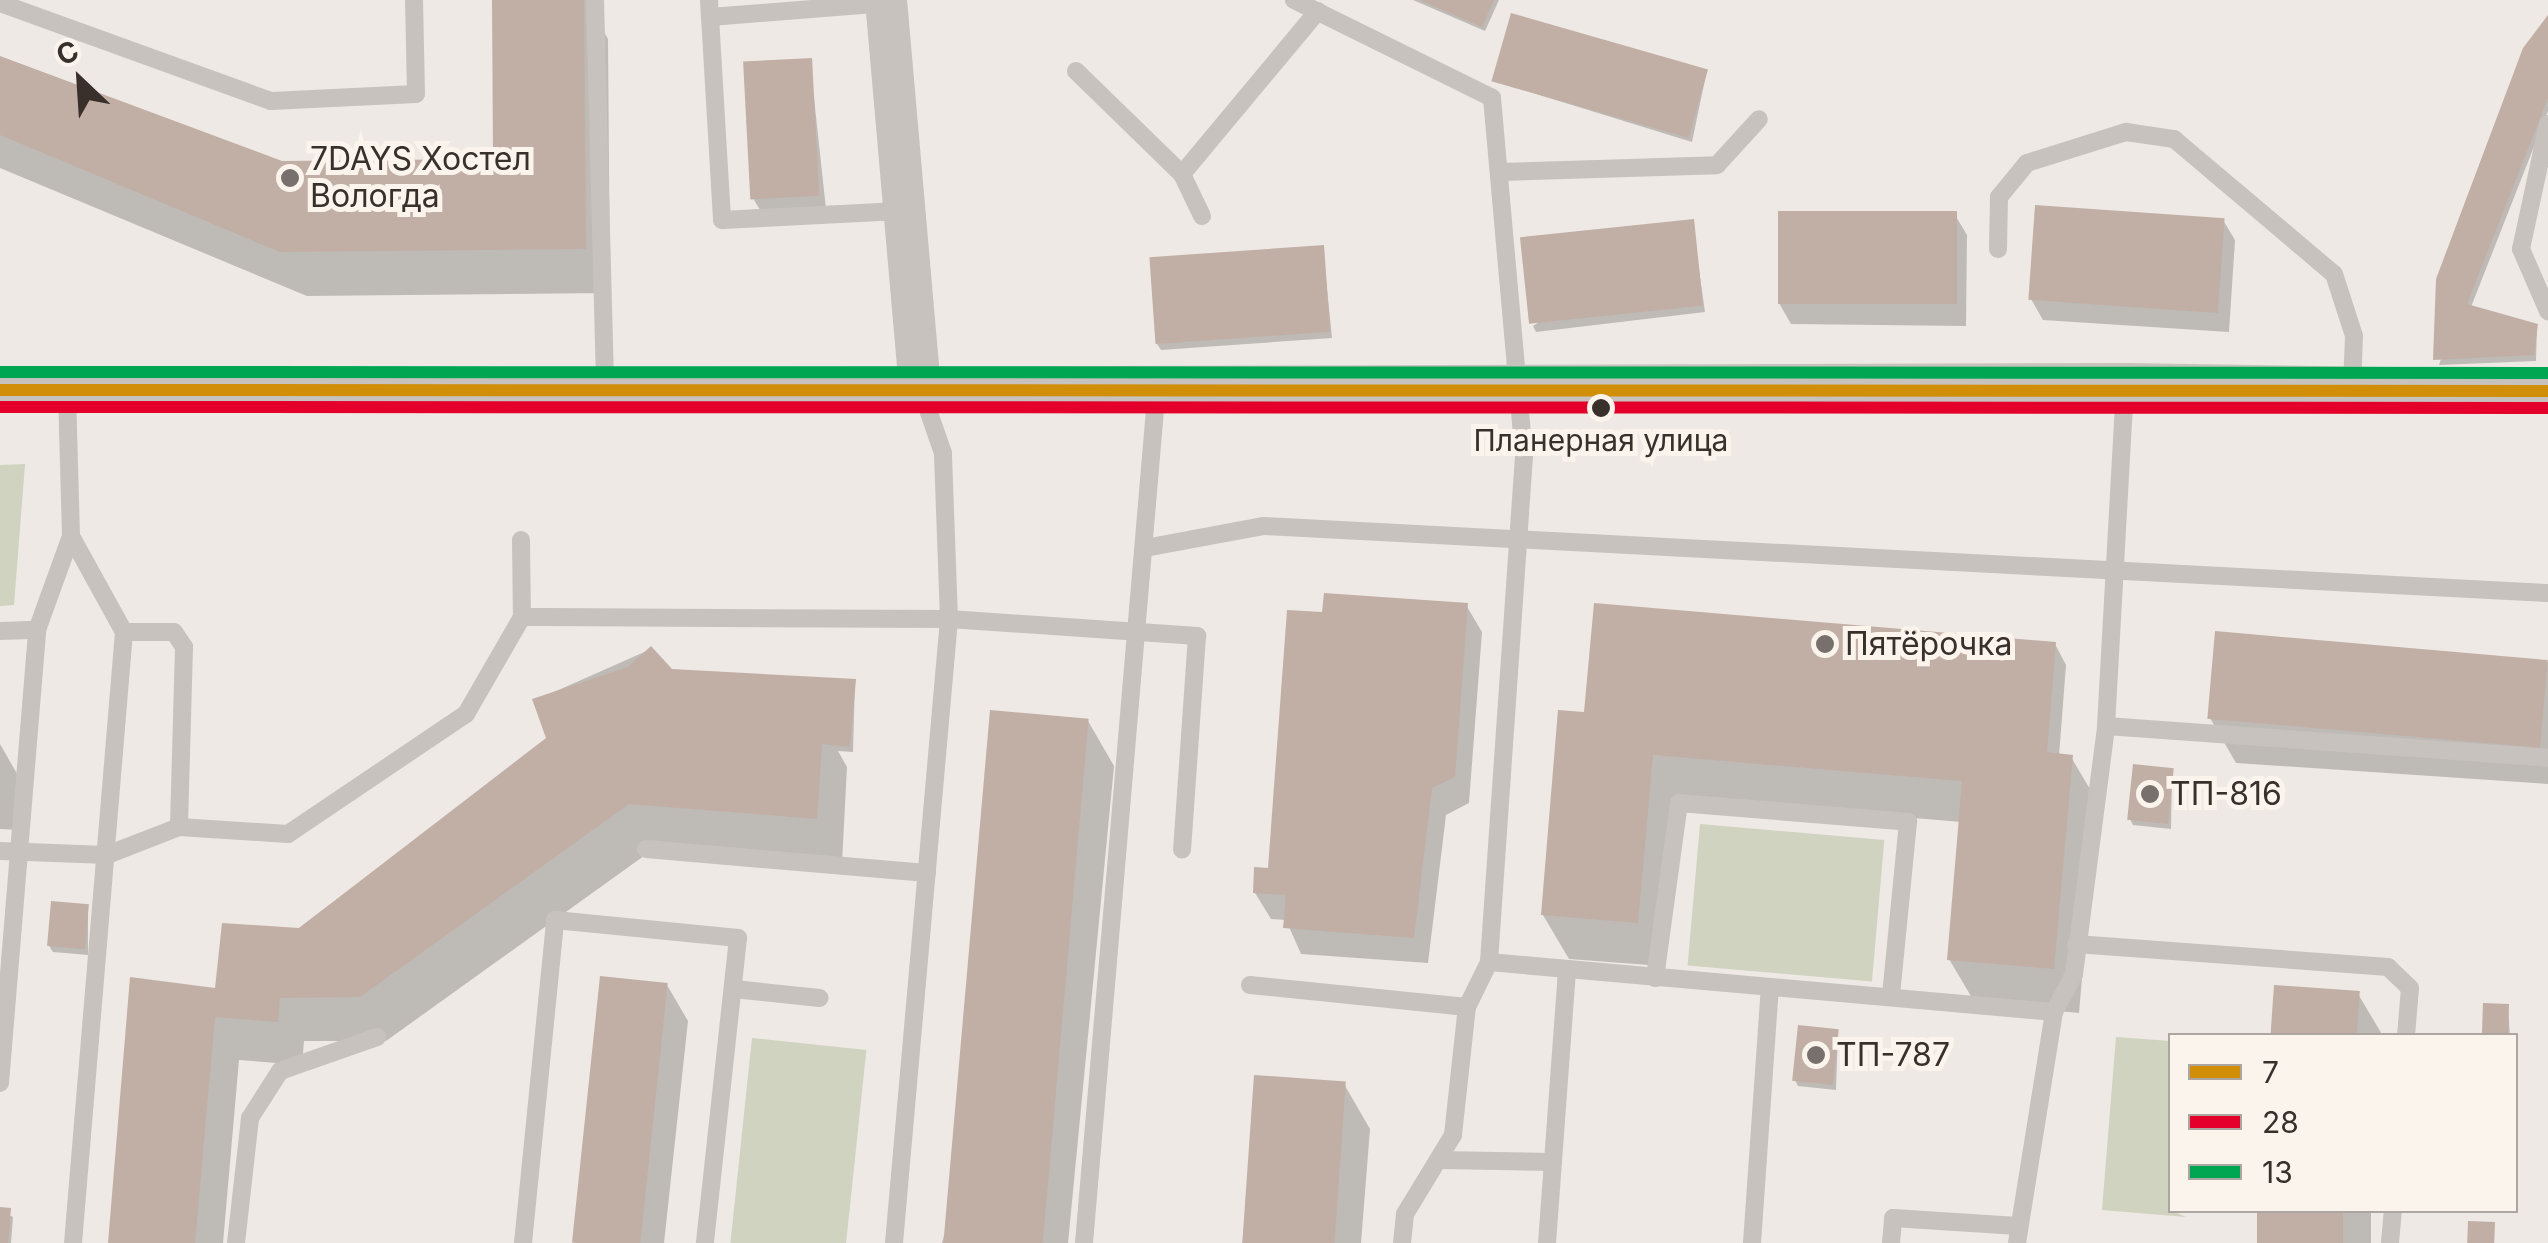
<!DOCTYPE html>
<meta charset="utf-8">
<style>
body{margin:0}
#map{position:relative;width:2548px;height:1243px;overflow:hidden;background:#eee9e4;font-family:Inter,sans-serif}
div>[style]{position:absolute}
.green>*{inset:0;background:#cfd3bf;transform-origin:0 0}
.shadow>*{inset:0;background:#0003;transform-origin:0 0}
.building>*{inset:0;background:#c1afa6;transform-origin:0 0}
.service>*{height:18px;margin:-9px;padding:0 9px;transform-origin:9px;border-radius:9px;background:#c7c2bd}
.tertiary>*{height:42px;margin:-21px;padding:0 21px;transform-origin:21px;border-radius:21px;background:#c7c2bd}
.bus-1>*{height:12px;margin:-6px;padding:0 6px;transform-origin:6px;border-radius:6px;background:#d18e09}
.bus-2>*{height:12px;margin:-6px;padding:0 6px;transform-origin:6px;border-radius:6px;background:#e4002b}
.bus-3>*{height:12px;margin:-6px;padding:0 6px;transform-origin:6px;border-radius:6px;background:#00a651}
.dots>*{width:28px;height:28px;translate:-50% -50%;box-sizing:border-box;border:5px solid #faf4ec;border-radius:50%}
span{translate:-50% -50%;white-space:nowrap;text-align:center;line-height:1.15;-webkit-text-stroke:10px #faf4ec;paint-order:stroke}
.bus-label{font-size:30px;color:#392f2b}
.poi-label{font-size:32px;color:#392f2b}
.left{translate:0 -50%;text-align:left}
.legend{position:absolute;left:2168px;top:1033px;width:350px;height:180px;box-sizing:border-box;background:#faf4ec;border:2px solid #ada59f;margin:0;padding:12px 18px;list-style:none;font-size:30px;color:#392f2b}
.legend li{display:flex;align-items:center;gap:20px;height:50px}
.legend b{width:50px;border:2px solid #ada59f}
.north{position:absolute;left:30px;top:30px;width:100px;height:100px;-webkit-text-stroke:8px #faf4ec;paint-order:stroke;rotate:335deg;font-size:28px;font-weight:700;line-height:40px;text-align:center;color:#392f2b}
.north::after{content:'';display:block;margin:auto;width:35px;height:45px;background:#392f2b;clip-path:polygon(50% 0,100% 100%,50% 72%,0 100%)}
</style>
<div id="map">
<div class="green">
<i style="clip-path:polygon(25px 464px,14px 605px,0 606px,0 465px)"></i>
<i style="left:1700px;top:824px;width:185px;height:142px;rotate:5deg"></i>
<i style="clip-path:polygon(2116px 1037px,2170px 1041px,2170px 1210px,2186px 1217px,2102px 1210px)"></i>
<i style="left:752px;top:1038px;width:115px;height:206px;rotate:6deg"></i>
</div>
<div class="shadow">
<i style="clip-path:polygon(494px 0,586px 0,608px 39px,610px 293px,307px 296px,0 168px,0 59px,282px 164px,496px 161px)"></i>
<i style="clip-path:polygon(1413px 0,1499px 0,1485px 31px)"></i>
<i style="clip-path:polygon(2548px 19px,2548px 111px,2471px 307px,2537px 326px,2536px 361px,2439px 365px)"></i>
<i style="clip-path:polygon(810px 61px,826px 209px,762px 213px,754px 200px)"></i>
<i style="clip-path:polygon(1707px 70px,1692px 142px,1494px 81px)"></i>
<i style="clip-path:polygon(1955px 215px,1967px 235px,1966px 326px,1791px 324px,1779px 303px)"></i>
<i style="clip-path:polygon(2223px 220px,2235px 240px,2229px 332px,2043px 320px,2031px 299px)"></i>
<i style="clip-path:polygon(1692px 221px,1705px 312px,1536px 332px,1533px 326px)"></i>
<i style="clip-path:polygon(1323px 248px,1332px 338px,1161px 350px,1157px 344px)"></i>
<i style="clip-path:polygon(1466px 605px,1482px 632px,1469px 803px,1446px 815px,1428px 963px,1301px 954px,1286px 920px,1271px 919px,1255px 893px,1270px 871px,1324px 615px)"></i>
<i style="clip-path:polygon(2055px 644px,2066px 665px,2059px 756px,2071px 757px,2097px 801px,2079px 1013px,1975px 1003px,1949px 959px,1961px 822px,1677px 798px,1662px 966px,1569px 959px,1543px 915px,1589px 715px)"></i>
<i style="clip-path:polygon(651px 649px,671px 672px,855px 681px,853px 752px,838px 751px,847px 767px,842px 863px,655px 848px,386px 1041px,304px 1041px,302px 1065px,239px 1060px,223px 1243px,111px 1243px,217px 990px,549px 739px,536px 700px)"></i>
<i style="clip-path:polygon(2548px 662px,2548px 784px,2236px 763px,2210px 718px)"></i>
<i style="clip-path:polygon(1088px 721px,1114px 766px,1068px 1243px,942px 1243px)"></i>
<i style="clip-path:polygon(0 744px,24px 786px,21px 830px,0 829px)"></i>
<i style="clip-path:polygon(2172px 770px,2171px 829px,2133px 825px,2130px 819px)"></i>
<i style="clip-path:polygon(88px 907px,88px 955px,53px 952px,49px 946px)"></i>
<i style="clip-path:polygon(667px 985px,688px 1021px,664px 1243px,575px 1243px)"></i>
<i style="clip-path:polygon(2358px 994px,2383px 1036px,2273px 1036px)"></i>
<i style="clip-path:polygon(2508px 1007px,2510px 1036px,2483px 1036px)"></i>
<i style="clip-path:polygon(1838px 1031px,1836px 1090px,1798px 1086px,1795px 1080px)"></i>
<i style="clip-path:polygon(1344px 1084px,1370px 1129px,1361px 1243px,1242px 1243px)"></i>
<i style="clip-path:polygon(0 1210px,13px 1217px,11px 1243px,0 1243px)"></i>
<i style="left:2259px;top:1210px;width:112px;height:33px"></i>
</div>
<div class="building">
<i style="clip-path:polygon(492px 0,584px 0,586px 249px,280px 252px,0 135px,0 56px,282px 161px,493px 159px)"></i>
<i style="clip-path:polygon(1420px 0,1494px 0,1482px 27px)"></i>
<i style="left:1511px;top:13px;width:205px;height:71px;rotate:16deg"></i>
<i style="clip-path:polygon(2548px 15px,2548px 98px,2467px 304px,2538px 324px,2534px 355px,2433px 360px,2436px 279px,2523px 48px)"></i>
<i style="left:812px;top:58px;width:138px;height:69px;rotate:87deg"></i>
<i style="left:2035px;top:205px;width:190px;height:95px;rotate:4deg"></i>
<i style="left:1778px;top:211px;width:179px;height:93px"></i>
<i style="left:1694px;top:219px;width:87px;height:175px;rotate:84deg"></i>
<i style="left:1324px;top:245px;width:87px;height:175px;rotate:86deg"></i>
<i style="clip-path:polygon(1324px 593px,1468px 603px,1455px 777px,1432px 788px,1414px 938px,1283px 928px,1286px 895px,1253px 893px,1254px 867px,1268px 868px,1287px 610px,1322px 612px)"></i>
<i style="clip-path:polygon(1594px 603px,2056px 642px,2047px 752px,2073px 755px,2054px 969px,1947px 960px,1962px 781px,1653px 755px,1638px 923px,1541px 915px,1558px 710px,1584px 712px)"></i>
<i style="left:2215px;top:631px;width:334px;height:88px;rotate:5deg"></i>
<i style="clip-path:polygon(651px 646px,672px 669px,856px 679px,850px 747px,822px 744px,817px 819px,629px 804px,360px 997px,280px 998px,278px 1022px,215px 1017px,195px 1243px,108px 1243px,130px 977px,215px 988px,222px 923px,299px 928px,546px 738px,532px 699px,628px 667px)"></i>
<i style="left:990px;top:710px;width:99px;height:535px;rotate:5deg"></i>
<i style="left:2133px;top:764px;width:41px;height:56px;rotate:6deg"></i>
<i style="left:51px;top:901px;width:38px;height:45px;rotate:5deg"></i>
<i style="left:600px;top:976px;width:68px;height:268px;rotate:6deg"></i>
<i style="left:2274px;top:985px;width:86px;height:51px;rotate:4deg"></i>
<i style="left:2483px;top:1003px;width:26px;height:33px;rotate:2deg"></i>
<i style="left:1798px;top:1025px;width:41px;height:56px;rotate:6deg"></i>
<i style="left:1254px;top:1075px;width:92px;height:169px;rotate:4deg"></i>
<i style="clip-path:polygon(0 1207px,11px 1208px,8px 1243px,0 1243px)"></i>
<i style="left:2257px;top:1210px;width:86px;height:33px"></i>
<i style="left:2468px;top:1221px;width:27px;height:22px;rotate:2deg"></i>
</div>
<div class="service">
<i style="left:595px;top:0;width:386px;rotate:88.5deg"></i>
<i style="left:709px;top:0;width:17px;rotate:87deg"></i>
<i style="left:710px;top:17px;width:177px;rotate:-4.5deg"></i>
<i style="left:1294px;top:0;width:221px;rotate:26.3deg"></i>
<i style="left:1492px;top:98px;width:359px;rotate:84.9deg"></i>
<i style="left:1524px;top:456px;width:507px;rotate:93.96deg"></i>
<i style="left:1489px;top:962px;width:567px;rotate:5.06deg"></i>
<i style="left:2054px;top:1012px;width:43px;rotate:-62.2deg"></i>
<i style="left:2074px;top:974px;width:250px;rotate:-82.6deg"></i>
<i style="left:2106px;top:726px;width:343px;rotate:-86.8deg"></i>
<i style="left:0;top:3px;width:288px;rotate:19.9deg"></i>
<i style="left:271px;top:101px;width:145px;rotate:-2.8deg"></i>
<i style="left:416px;top:94px;width:94px;rotate:-91.2deg"></i>
<i style="left:710px;top:17px;width:203px;rotate:86.6deg"></i>
<i style="left:722px;top:220px;width:178px;rotate:-2.9deg"></i>
<i style="left:1076px;top:71px;width:148px;rotate:44.2deg"></i>
<i style="left:2548px;top:124px;width:128px;rotate:102.2deg"></i>
<i style="left:2521px;top:249px;width:68px;rotate:66.5deg"></i>
<i style="left:1499px;top:172px;width:218px;rotate:-1.8deg"></i>
<i style="left:1717px;top:165px;width:62px;rotate:-47.6deg"></i>
<i style="left:1202px;top:216px;width:47px;rotate:-115.5deg"></i>
<i style="left:1182px;top:174px;width:212px;rotate:-50.2deg"></i>
<i style="left:1998px;top:249px;width:52px;rotate:-88.9deg"></i>
<i style="left:1999px;top:197px;width:44px;rotate:-50.5deg"></i>
<i style="left:2027px;top:163px;width:104px;rotate:-17.4deg"></i>
<i style="left:2126px;top:132px;width:49px;rotate:8.3deg"></i>
<i style="left:2174px;top:139px;width:209px;rotate:40.2deg"></i>
<i style="left:2334px;top:274px;width:65px;rotate:72.1deg"></i>
<i style="left:2354px;top:336px;width:51px;rotate:92.2deg"></i>
<i style="left:71px;top:536px;width:110px;rotate:61.1deg"></i>
<i style="left:124px;top:632px;width:613px;rotate:94.77deg"></i>
<i style="left:521px;top:540px;width:77px;rotate:89.3deg"></i>
<i style="left:1145px;top:548px;width:121px;rotate:-10.5deg"></i>
<i style="left:1264px;top:526px;width:1286px;rotate:2.99deg"></i>
<i style="left:0;top:631px;width:37px;rotate:-2deg"></i>
<i style="left:124px;top:632px;width:50px"></i>
<i style="left:174px;top:632px;width:18px;rotate:56deg"></i>
<i style="left:184px;top:647px;width:180px;rotate:91.6deg"></i>
<i style="left:2106px;top:726px;width:443px;rotate:4.1deg"></i>
<i style="left:646px;top:849px;width:282px;rotate:4.9deg"></i>
<i style="left:0;top:851px;width:107px;rotate:2.1deg"></i>
<i style="left:107px;top:855px;width:77px;rotate:-21.3deg"></i>
<i style="left:179px;top:827px;width:109px;rotate:3.7deg"></i>
<i style="left:288px;top:834px;width:215px;rotate:-34deg"></i>
<i style="left:466px;top:714px;width:112px;rotate:-60deg"></i>
<i style="left:522px;top:617px;width:23px"></i>
<i style="left:545px;top:617px;width:404px;rotate:0.3deg"></i>
<i style="left:949px;top:619px;width:249px;rotate:3.9deg"></i>
<i style="left:1197px;top:636px;width:214px;rotate:94deg"></i>
<i style="left:2076px;top:944px;width:313px;rotate:4.2deg"></i>
<i style="left:2388px;top:967px;width:30px;rotate:44deg"></i>
<i style="left:2410px;top:988px;width:48px;rotate:94.8deg"></i>
<i style="left:1655px;top:978px;width:177px;rotate:-82.2deg"></i>
<i style="left:1679px;top:803px;width:230px;rotate:4.7deg"></i>
<i style="left:1908px;top:822px;width:175px;rotate:95.6deg"></i>
<i style="left:1250px;top:985px;width:218px;rotate:5.8deg"></i>
<i style="left:734px;top:989px;width:86px;rotate:6deg"></i>
<i style="left:0;top:1083px;width:455px;rotate:-85.3deg"></i>
<i style="left:37px;top:630px;width:100px;rotate:-70.1deg"></i>
<i style="left:71px;top:536px;width:145px;rotate:-91.6deg"></i>
<i style="left:1439px;top:1160px;width:114px;rotate:1deg"></i>
<i style="left:236px;top:1243px;width:126px;rotate:-83.6deg"></i>
<i style="left:250px;top:1118px;width:56px;rotate:-57.4deg"></i>
<i style="left:280px;top:1071px;width:103px;rotate:-19.3deg"></i>
<i style="left:523px;top:1243px;width:325px;rotate:-84.3deg"></i>
<i style="left:555px;top:920px;width:184px;rotate:5.6deg"></i>
<i style="left:738px;top:938px;width:307px;rotate:96.2deg"></i>
<i style="left:894px;top:1243px;width:626px;rotate:-84.96deg"></i>
<i style="left:949px;top:619px;width:166px;rotate:-92.1deg"></i>
<i style="left:943px;top:453px;width:70px;rotate:-109.2deg"></i>
<i style="left:1084px;top:1243px;width:859px;rotate:-85.13deg"></i>
<i style="left:1402px;top:1243px;width:29px;rotate:-84deg"></i>
<i style="left:1405px;top:1214px;width:92px;rotate:-58.7deg"></i>
<i style="left:1453px;top:1135px;width:129px;rotate:-83.8deg"></i>
<i style="left:1467px;top:1007px;width:50px;rotate:-63.9deg"></i>
<i style="left:1547px;top:1243px;width:274px;rotate:-85.8deg"></i>
<i style="left:1752px;top:1243px;width:256px;rotate:-86deg"></i>
<i style="left:1891px;top:1243px;width:25px;rotate:-85deg"></i>
<i style="left:1893px;top:1218px;width:125px;rotate:3.7deg"></i>
<i style="left:2017px;top:1243px;width:234px;rotate:-80.9deg"></i>
<i style="left:2390px;top:1243px;width:33px;rotate:-85deg"></i>
</div>
<div class="tertiary">
<i style="left:886px;top:0;width:388px;rotate:85deg"></i>
<i style="left:0;top:390px;width:2125px;rotate:-0.16deg"></i>
<i style="left:2125px;top:384px;width:423px;rotate:0.9deg"></i>
</div>
<div class="bus-1">
<i style="left:0;top:390px;width:2548px;rotate:0.02deg"></i>
</div>
<div class="bus-2">
<i style="left:0;top:407px;width:2548px;rotate:0.02deg"></i>
</div>
<div class="bus-3">
<i style="left:0;top:372px;width:2548px;rotate:0.02deg"></i>
</div>
<div class="dots">
<i style="left:290px;top:178px;background:#78706c"></i>
<i style="left:1601px;top:408px;background:#392f2b"></i>
<i style="left:1825px;top:644px;background:#78706c"></i>
<i style="left:2150px;top:794px;background:#78706c"></i>
<i style="left:1816px;top:1055px;background:#78706c"></i>
</div>
<div class="bus-label">
<span style="left:1601px;top:440px">Планерная улица</span>
</div>
<div class="poi-label">
<span class="left" style="left:310px;top:178px">7DAYS Хостел<br>Вологда</span>
<span class="left" style="left:1845px;top:644px">Пятёрочка</span>
<span class="left" style="left:2170px;top:794px">ТП-816</span>
<span class="left" style="left:1836px;top:1055px">ТП-787</span>
</div>
<ul class="legend">
<li><b style="height:12px;background:#d18e09"></b>7</li>
<li><b style="height:12px;background:#e4002b"></b>28</li>
<li><b style="height:12px;background:#00a651"></b>13</li>
</ul>
<div class="north">С</div>
</div>
